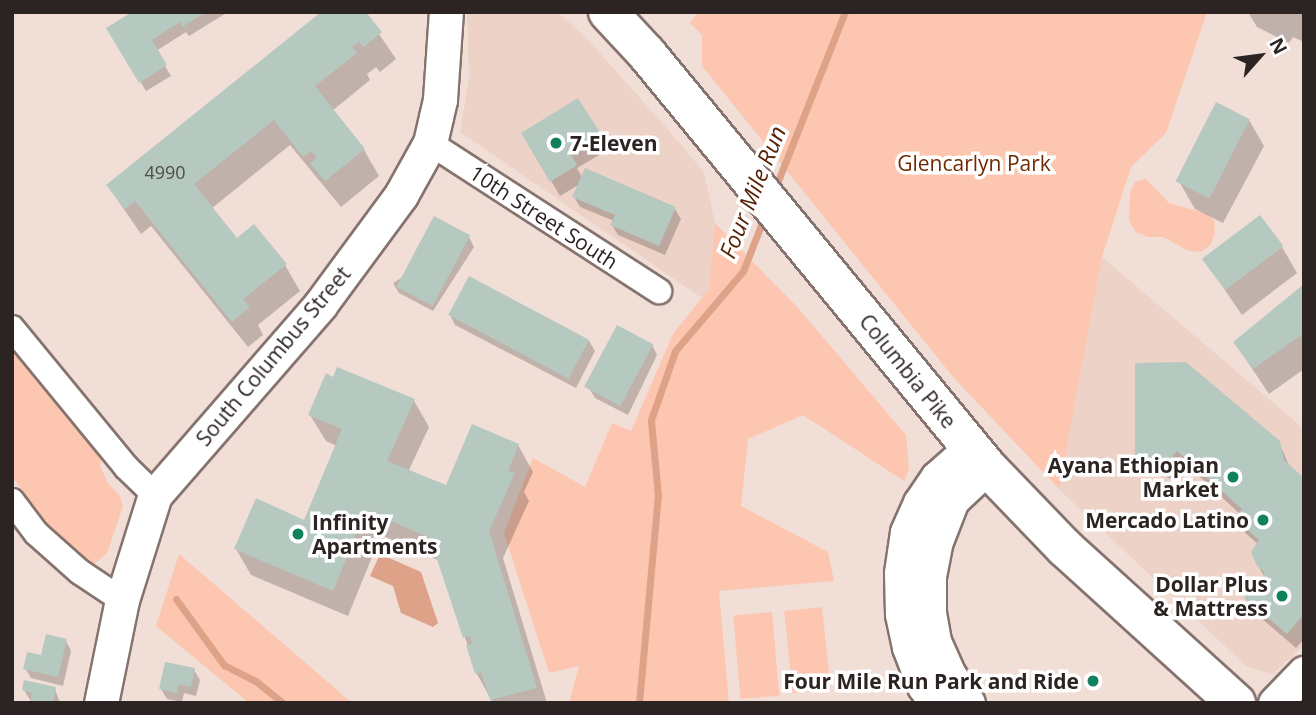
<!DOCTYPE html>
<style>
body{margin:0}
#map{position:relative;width:1316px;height:715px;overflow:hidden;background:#f1ded6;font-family:"Open Sans",sans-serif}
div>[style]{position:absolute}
.built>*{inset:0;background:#edd2c7}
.green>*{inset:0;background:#fdc6b0;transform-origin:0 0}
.water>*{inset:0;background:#dea289}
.shadow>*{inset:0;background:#0003}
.stream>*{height:7px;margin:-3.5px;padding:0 3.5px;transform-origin:3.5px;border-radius:3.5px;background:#dea289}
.building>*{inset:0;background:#b6c9c0;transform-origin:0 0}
.roads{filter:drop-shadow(2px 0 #85736d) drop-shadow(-2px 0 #85736d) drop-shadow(0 2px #85736d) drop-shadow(0 -2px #85736d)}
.street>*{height:24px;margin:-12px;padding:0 12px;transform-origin:12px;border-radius:12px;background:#fff}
.secondary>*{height:33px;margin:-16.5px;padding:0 16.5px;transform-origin:16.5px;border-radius:16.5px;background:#fff}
.primary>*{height:38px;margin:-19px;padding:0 19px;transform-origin:19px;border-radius:19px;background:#fff}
.dots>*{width:19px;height:19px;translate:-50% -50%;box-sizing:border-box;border:4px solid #fff;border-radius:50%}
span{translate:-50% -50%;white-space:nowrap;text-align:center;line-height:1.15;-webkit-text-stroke:7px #fff;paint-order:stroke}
.number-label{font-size:18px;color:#4e4d4a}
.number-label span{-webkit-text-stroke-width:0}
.poi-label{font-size:21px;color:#2c2422;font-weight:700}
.left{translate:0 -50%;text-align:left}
.right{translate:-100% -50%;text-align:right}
.park-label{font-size:21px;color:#712903}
.street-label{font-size:21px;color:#2c2422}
.water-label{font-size:23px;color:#582207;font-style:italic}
.frame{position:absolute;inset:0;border:14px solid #2c2422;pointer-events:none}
.north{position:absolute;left:1225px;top:21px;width:70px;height:70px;-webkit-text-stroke:5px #fff;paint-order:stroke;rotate:62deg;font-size:19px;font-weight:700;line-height:28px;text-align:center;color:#2c2422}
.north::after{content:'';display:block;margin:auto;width:24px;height:32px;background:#2c2422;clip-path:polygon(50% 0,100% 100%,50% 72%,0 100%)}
</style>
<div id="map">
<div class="built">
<i style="clip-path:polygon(467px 12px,558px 12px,590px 42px,671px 133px,704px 172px,715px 223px,709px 289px,702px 298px,460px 132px,469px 78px)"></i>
<i style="clip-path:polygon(1102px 257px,1304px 429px,1304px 645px,1273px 674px,1247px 667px,1059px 489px)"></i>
</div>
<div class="green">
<i style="clip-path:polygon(698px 12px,1207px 12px,1166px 133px,1131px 167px,1102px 257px,1059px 489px,954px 378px,702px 66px,702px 35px,690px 23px)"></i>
<i style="clip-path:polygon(1146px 179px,1169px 203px,1208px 214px,1214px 220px,1215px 233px,1211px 244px,1201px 252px,1189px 251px,1163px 237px,1148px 237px,1136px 232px,1129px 221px,1130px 192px,1135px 182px)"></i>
<i style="clip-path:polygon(715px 223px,798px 308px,906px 435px,909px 469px,904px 481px,803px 415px,748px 439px,741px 506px,828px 552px,834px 581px,719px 591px,729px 703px,569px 703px,579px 666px,549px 673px,504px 533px,533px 458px,585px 487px,612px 423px,631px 431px,673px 334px,709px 289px)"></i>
<i style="clip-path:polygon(12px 350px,102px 458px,100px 466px,108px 483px,120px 496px,123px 506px,107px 553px,94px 564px,67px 546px,42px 520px,12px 476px)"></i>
<i style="clip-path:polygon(179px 554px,352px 703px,249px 703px,156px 626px)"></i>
<i style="left:822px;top:607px;width:83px;height:38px;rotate:84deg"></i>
<i style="left:772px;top:612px;width:84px;height:39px;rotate:85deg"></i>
</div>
<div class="water">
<i style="clip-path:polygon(380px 554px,421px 572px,438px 623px,433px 627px,401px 613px,393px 586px,370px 576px)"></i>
</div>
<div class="shadow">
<i style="clip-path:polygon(135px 12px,228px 12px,189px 36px,186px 32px,156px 51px,171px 76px,146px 91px,108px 29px)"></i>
<i style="clip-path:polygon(364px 12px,396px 59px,380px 72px,376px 67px,367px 74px,370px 80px,332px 111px,364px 150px,379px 176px,341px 207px,290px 145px,211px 209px,237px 240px,285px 265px,300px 291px,258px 325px,263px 335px,248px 347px,151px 226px,141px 234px,108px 186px)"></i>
<i style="clip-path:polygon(1248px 12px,1304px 12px,1304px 42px,1293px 37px,1289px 43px,1257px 27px)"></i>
<i style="clip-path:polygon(578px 100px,608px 150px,577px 168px,582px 177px,675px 209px,681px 219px,665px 255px,618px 235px,612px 225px,614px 221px,580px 207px,574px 197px,580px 184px,560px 196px,523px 133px)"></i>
<i style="clip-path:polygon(1249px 120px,1264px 146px,1223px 223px,1195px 209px,1180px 183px)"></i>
<i style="clip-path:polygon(469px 237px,474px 247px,433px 311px,399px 293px,393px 283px)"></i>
<i style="clip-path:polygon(1282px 247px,1297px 273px,1242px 315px,1205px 261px)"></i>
<i style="clip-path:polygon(1304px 288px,1304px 369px,1269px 394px,1235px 343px)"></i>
<i style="clip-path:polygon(450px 315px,589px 341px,595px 351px,576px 388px,455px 325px)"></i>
<i style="clip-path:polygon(652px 345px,657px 355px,628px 415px,595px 398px,589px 388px)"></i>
<i style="clip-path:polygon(414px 401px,429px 427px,408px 472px,447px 488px,518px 445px,533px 472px,524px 492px,529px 501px,503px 558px,547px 703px,493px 703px,477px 674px,440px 561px,381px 535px,348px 616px,251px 575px,236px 549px,305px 522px,337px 446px,326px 441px,310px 415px)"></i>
<i style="clip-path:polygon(1279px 442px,1290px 468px,1304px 480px,1304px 639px,1296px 648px,1255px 613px,1246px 598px,1265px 577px,1257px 564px,1258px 544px,1245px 533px,1237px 518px,1240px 514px,1187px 465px,1174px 480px,1146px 470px,1137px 454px)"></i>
<i style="clip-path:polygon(66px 641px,71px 651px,63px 686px,31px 678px,25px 668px)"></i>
<i style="clip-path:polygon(194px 670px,200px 680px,196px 696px,184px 693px,182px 702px,167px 699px,161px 689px)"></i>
<i style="clip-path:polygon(55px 689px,60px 703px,32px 703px,24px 690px)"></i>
</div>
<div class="stream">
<i style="left:774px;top:191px;width:193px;rotate:-68.4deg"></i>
<i style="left:176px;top:599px;width:82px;rotate:54deg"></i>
<i style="left:224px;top:665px;width:37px;rotate:27deg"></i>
<i style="left:257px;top:682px;width:33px;rotate:39deg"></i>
<i style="left:639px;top:703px;width:208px;rotate:-84.8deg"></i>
<i style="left:658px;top:496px;width:76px;rotate:-95.3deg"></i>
<i style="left:651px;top:420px;width:73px;rotate:-70.8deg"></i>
<i style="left:675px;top:351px;width:105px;rotate:-49.6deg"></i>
<i style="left:743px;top:271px;width:60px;rotate:-68.6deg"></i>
</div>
<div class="building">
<i style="clip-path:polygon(132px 12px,206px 12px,182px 27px,180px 22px,152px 40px,167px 65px,139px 83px,106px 28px)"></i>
<i style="clip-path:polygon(321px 12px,366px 12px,382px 32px,364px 47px,359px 42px,352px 47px,357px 53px,315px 86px,365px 149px,325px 181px,310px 163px,317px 158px,311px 151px,303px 157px,274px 120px,194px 184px,237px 238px,254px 224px,287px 264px,243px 299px,250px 307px,232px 322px,135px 201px,125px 209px,106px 185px)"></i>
<i style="clip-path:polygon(578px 98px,601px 134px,570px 153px,577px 165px,550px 182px,521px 133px)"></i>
<i style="left:1216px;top:102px;width:38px;height:89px;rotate:27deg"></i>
<i style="clip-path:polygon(585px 168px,676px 207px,659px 246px,610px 225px,615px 215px,572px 197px)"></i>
<i style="left:1260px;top:215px;width:39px;height:73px;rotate:53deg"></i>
<i style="left:434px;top:216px;width:41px;height:80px;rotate:28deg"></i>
<i style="left:469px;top:276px;width:136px;height:44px;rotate:28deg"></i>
<i style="clip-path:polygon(1304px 284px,1304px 333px,1253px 369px,1233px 342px)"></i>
<i style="left:617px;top:325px;width:41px;height:70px;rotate:28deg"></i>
<i style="clip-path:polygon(1186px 362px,1280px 441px,1284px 460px,1304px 478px,1304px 614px,1287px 634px,1244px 598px,1265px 573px,1256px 564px,1251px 552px,1259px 540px,1234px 518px,1242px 509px,1177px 451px,1165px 465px,1135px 455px,1135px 363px)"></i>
<i style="clip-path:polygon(337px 367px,415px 399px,387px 461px,446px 485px,472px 424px,519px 444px,508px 471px,515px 473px,489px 531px,537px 688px,490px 700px,481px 672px,475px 674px,466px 645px,472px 644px,470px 636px,463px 638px,430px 538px,366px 510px,333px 591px,234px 549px,256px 498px,304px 520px,342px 429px,308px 415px,326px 373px,333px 377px)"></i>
<i style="clip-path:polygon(46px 634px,67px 639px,58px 677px,23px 669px,27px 652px,41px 655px)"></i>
<i style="clip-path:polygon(165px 662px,195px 668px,191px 687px,179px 684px,177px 693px,159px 689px)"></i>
<i style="clip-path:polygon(24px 680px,56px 687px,53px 703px,30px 703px,32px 693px,22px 690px)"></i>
</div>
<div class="roads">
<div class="street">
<i style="left:430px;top:143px;width:273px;rotate:32.9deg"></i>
<i style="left:12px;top:328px;width:180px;rotate:50.6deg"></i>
<i style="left:126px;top:467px;width:40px;rotate:44deg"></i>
<i style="left:12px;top:501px;width:40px;rotate:53deg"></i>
<i style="left:36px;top:533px;width:59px;rotate:41.6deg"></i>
<i style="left:80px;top:572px;width:50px;rotate:33.7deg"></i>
</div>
<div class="secondary">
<i style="left:101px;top:703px;width:105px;rotate:-78.5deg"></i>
<i style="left:122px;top:600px;width:110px;rotate:-72.6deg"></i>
<i style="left:155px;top:495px;width:252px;rotate:-49deg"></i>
<i style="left:320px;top:305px;width:137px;rotate:-53.6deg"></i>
<i style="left:401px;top:195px;width:60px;rotate:-60.9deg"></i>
<i style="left:430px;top:143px;width:27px;rotate:-77deg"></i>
<i style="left:436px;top:117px;width:18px;rotate:-77deg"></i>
<i style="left:440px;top:99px;width:87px;rotate:-86.1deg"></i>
<i style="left:936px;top:703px;width:21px;rotate:-125deg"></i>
<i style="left:924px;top:686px;width:42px;rotate:-111deg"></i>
<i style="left:909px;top:647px;width:34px;rotate:-102deg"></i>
<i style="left:902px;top:614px;width:41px;rotate:-91.4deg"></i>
<i style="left:901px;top:573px;width:41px;rotate:-81.7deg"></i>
<i style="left:907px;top:532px;width:32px;rotate:-66deg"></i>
<i style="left:920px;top:503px;width:30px;rotate:-56deg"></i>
<i style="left:937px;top:478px;width:45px;rotate:-41.4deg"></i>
<i style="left:968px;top:703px;width:34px;rotate:-124deg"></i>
<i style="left:949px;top:675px;width:37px;rotate:-114deg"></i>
<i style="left:934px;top:641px;width:29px;rotate:-100deg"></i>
<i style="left:929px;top:612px;width:36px;rotate:-90deg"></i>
<i style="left:929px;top:576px;width:36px;rotate:-79deg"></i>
<i style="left:936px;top:541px;width:44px;rotate:-68.7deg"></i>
<i style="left:952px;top:500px;width:48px;rotate:-43.3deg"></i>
<i style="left:1275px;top:703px;width:42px;rotate:-46deg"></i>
</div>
<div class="primary">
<i style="left:608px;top:12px;width:57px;rotate:47.1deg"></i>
<i style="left:647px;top:54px;width:535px;rotate:50.54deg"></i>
<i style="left:987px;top:467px;width:112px;rotate:46.1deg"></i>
<i style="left:1065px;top:548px;width:231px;rotate:42.2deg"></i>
</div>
</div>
<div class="dots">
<i style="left:556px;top:143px;background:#11805d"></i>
<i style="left:1233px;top:477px;background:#11805d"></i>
<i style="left:1263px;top:520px;background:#11805d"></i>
<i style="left:298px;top:534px;background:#11805d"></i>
<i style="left:1282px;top:596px;background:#11805d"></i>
<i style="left:1093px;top:681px;background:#11805d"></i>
</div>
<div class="number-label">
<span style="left:165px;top:172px">4990</span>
</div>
<div class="poi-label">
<span class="left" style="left:570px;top:143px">7-Eleven</span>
<span class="right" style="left:1219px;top:477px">Ayana Ethiopian<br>Market</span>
<span class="right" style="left:1249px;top:520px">Mercado Latino</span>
<span class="left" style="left:312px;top:534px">Infinity<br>Apartments</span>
<span class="right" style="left:1268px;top:596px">Dollar Plus<br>&amp; Mattress</span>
<span class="right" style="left:1079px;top:681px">Four Mile Run Park and Ride</span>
</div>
<div class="park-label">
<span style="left:974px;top:163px">Glencarlyn Park</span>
</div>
<div class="street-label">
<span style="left:544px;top:217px;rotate:33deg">10th Street South</span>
<span style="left:273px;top:356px;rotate:-50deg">South Columbus Street</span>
<span style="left:908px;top:371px;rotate:51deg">Columbia Pike</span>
</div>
<div class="water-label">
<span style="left:752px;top:192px;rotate:-68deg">Four Mile Run</span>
</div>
<div class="frame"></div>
<div class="north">N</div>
</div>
